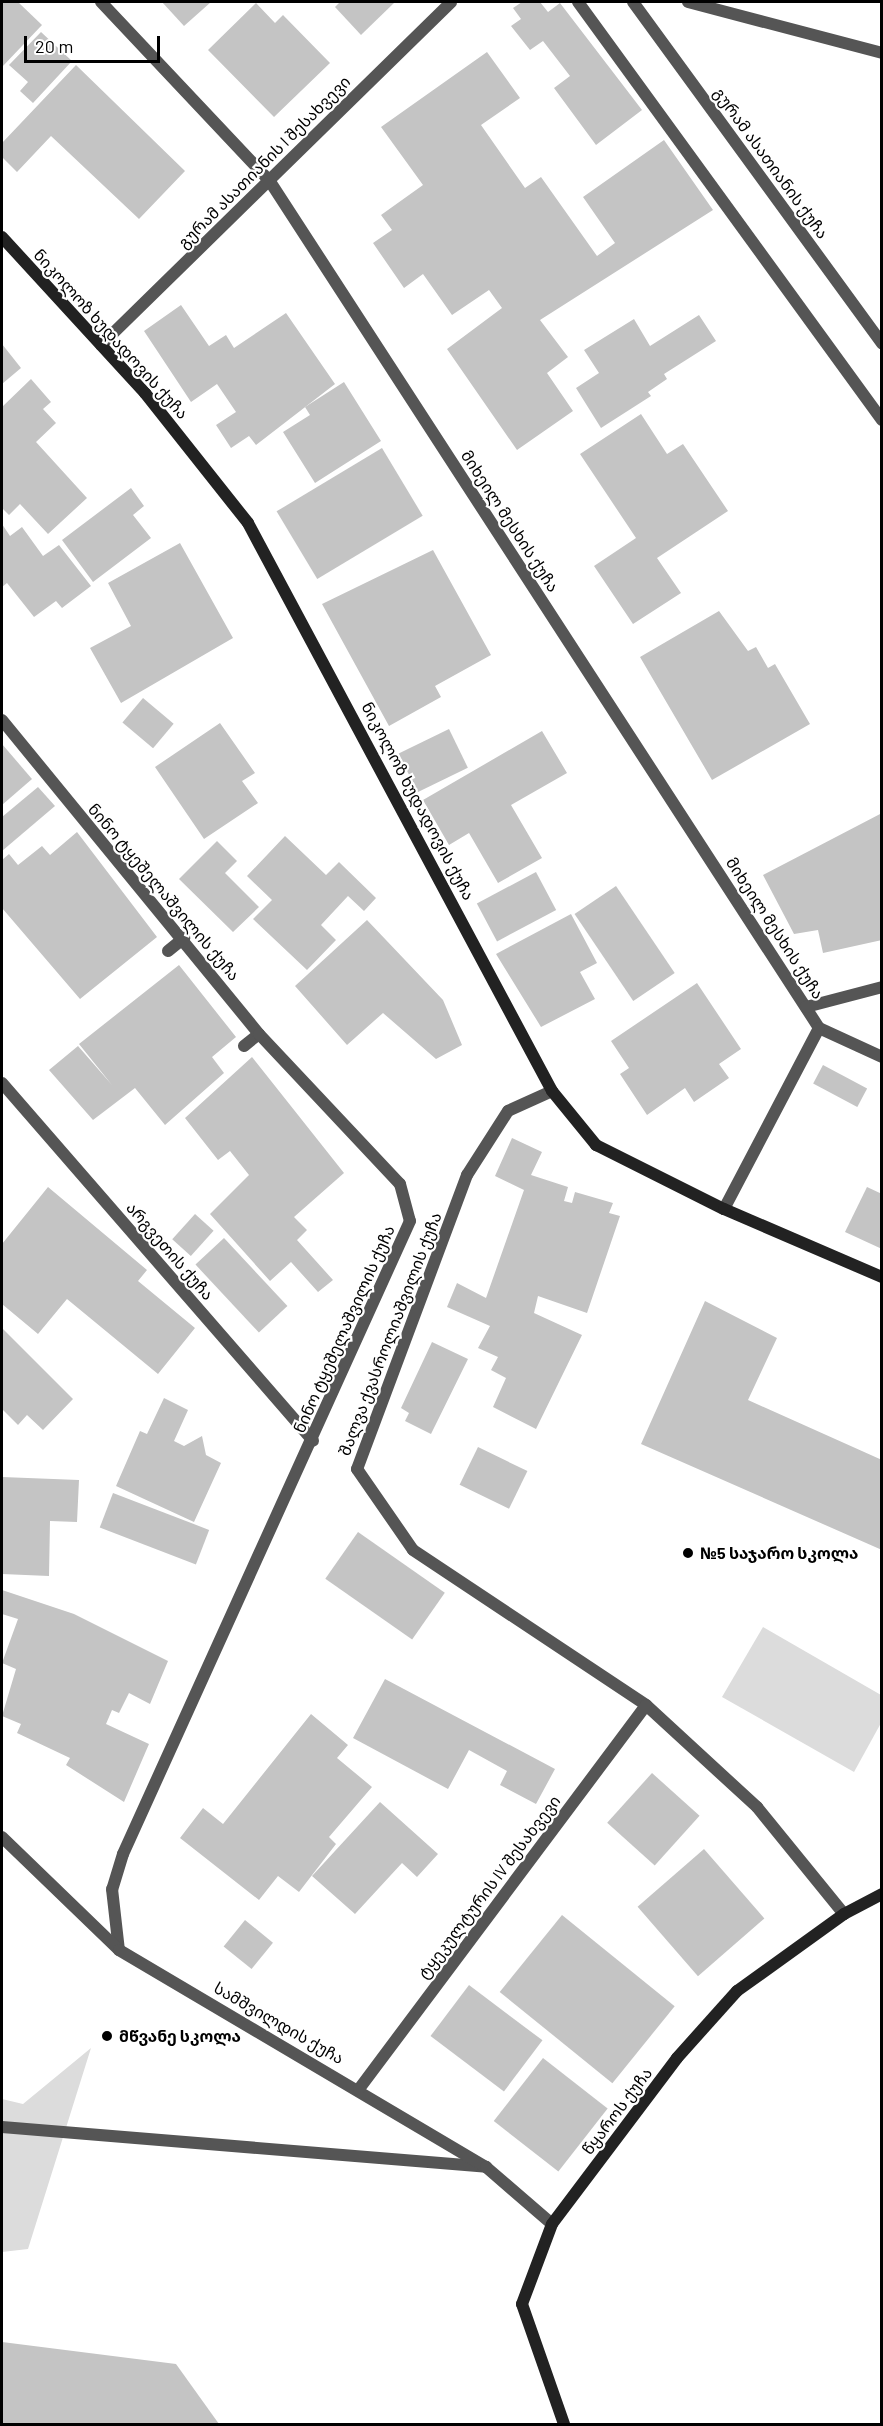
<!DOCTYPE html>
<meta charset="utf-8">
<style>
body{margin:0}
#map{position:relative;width:883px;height:2426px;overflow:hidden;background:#fff;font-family:Barlow,"Noto Sans Georgian",sans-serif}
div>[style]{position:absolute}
.green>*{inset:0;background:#dcdcdc}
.building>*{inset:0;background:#c4c4c4;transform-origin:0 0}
.lane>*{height:12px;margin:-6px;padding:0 6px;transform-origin:6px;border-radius:6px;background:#555}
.street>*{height:12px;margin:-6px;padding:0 6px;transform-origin:6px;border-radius:6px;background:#555}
.secondary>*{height:12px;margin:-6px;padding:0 6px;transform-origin:6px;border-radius:6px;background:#222}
.dots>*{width:16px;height:16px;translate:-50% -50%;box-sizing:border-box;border:3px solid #fff;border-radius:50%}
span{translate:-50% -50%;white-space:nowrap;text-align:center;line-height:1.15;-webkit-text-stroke:4.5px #fff;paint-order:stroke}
.street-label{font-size:16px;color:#000}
.poi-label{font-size:16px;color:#000;font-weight:700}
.left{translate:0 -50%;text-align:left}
.frame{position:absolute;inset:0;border:3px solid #000;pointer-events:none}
.scale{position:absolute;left:24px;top:36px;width:136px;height:27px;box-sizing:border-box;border:3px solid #000;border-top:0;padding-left:8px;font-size:18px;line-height:21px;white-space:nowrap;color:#000;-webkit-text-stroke:4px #fff;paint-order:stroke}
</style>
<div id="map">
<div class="green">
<i style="clip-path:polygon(763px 1627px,881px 1695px,881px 1723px,854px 1772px,722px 1697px)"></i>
<i style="clip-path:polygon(91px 2048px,28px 2249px,2px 2252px,2px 2099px,23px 2104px)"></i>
</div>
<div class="building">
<i style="clip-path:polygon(2px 2px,18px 2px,42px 25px,2px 67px)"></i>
<i style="clip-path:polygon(162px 2px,211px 2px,184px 26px)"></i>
<i style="clip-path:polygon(340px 2px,395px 2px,361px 35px,335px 7px)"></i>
<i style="clip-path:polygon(522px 2px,540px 2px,548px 12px,560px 3px,642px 110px,596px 145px,554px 88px,570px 76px,543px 41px,530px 50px,511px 26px,521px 19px,513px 8px)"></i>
<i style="clip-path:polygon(256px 3px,275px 23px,283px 15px,330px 63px,274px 117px,208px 50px)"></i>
<i style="clip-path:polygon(41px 32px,72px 61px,33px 103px,20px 91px,28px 82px,9px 65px)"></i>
<i style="clip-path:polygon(487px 52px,520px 98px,481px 125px,525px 188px,541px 177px,597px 256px,615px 243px,583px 197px,664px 140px,713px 210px,540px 320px,568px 357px,547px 373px,573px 411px,517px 450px,447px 349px,502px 308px,489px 290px,452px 315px,423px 274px,404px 288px,373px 243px,392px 230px,381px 215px,423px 185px,381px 127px)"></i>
<i style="clip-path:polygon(76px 65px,185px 171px,139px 219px,51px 136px,17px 172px,2px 157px,2px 143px)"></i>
<i style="clip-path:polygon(181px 305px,209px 346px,226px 335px,234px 348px,286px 313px,335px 384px,256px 445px,249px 436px,231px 448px,216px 425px,236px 412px,217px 384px,191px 402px,144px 331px)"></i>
<i style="clip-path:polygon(699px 315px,716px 341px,664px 374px,667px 379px,648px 392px,651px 396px,601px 428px,576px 388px,599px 373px,584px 350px,634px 319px,650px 346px)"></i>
<i style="clip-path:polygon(2px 344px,21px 368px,2px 384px)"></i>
<i style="clip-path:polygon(31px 379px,51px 402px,43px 409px,56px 423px,36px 442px,87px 498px,48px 534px,20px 504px,9px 515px,2px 508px,2px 407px)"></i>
<i style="clip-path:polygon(344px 382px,381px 441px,315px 483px,283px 432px,310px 415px,305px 407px)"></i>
<i style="clip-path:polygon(641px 414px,667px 454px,683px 444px,728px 511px,657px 558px,681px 593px,633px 624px,594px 566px,636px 538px,580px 454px)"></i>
<i style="left:382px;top:448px;width:79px;height:123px;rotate:59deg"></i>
<i style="clip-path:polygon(131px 488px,144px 506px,133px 515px,151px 538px,93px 582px,62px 540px)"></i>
<i style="clip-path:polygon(2px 524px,10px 536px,22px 527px,43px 556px,59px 545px,91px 586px,62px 608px,56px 601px,34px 617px,7px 583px,2px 587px)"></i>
<i style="clip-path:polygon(180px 543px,233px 638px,121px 703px,90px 648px,131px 626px,108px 583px)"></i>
<i style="clip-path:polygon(433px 550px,491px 655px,435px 686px,441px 697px,389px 726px,322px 604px)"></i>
<i style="clip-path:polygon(719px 611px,748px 651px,756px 647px,768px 668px,775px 664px,810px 724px,712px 780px,640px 657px)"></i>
<i style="left:143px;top:698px;width:40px;height:32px;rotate:40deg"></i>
<i style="clip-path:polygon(220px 723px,255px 773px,242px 781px,258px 803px,204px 839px,155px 767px)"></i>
<i style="left:449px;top:729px;width:43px;height:56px;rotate:64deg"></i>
<i style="clip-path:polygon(542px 731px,567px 773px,511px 805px,542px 858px,498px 883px,469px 833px,449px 845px,423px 800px)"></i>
<i style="clip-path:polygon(2px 744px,32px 779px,2px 805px)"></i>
<i style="clip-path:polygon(38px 787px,55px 806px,2px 851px,2px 817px)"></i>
<i style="clip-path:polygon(882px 813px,882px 940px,823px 953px,818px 930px,794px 934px,763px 875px)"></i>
<i style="clip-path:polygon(77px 832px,157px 937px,80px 999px,2px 908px,2px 860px,9px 854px,18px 865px,42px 846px,50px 855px)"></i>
<i style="clip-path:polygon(285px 836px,326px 875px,339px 862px,376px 898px,364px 911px,348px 896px,321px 925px,336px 940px,307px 970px,253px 919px,272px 900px,247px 876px)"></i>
<i style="clip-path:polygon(217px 841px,237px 861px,225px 873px,259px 907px,233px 932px,179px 879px)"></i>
<i style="left:536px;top:872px;width:43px;height:67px;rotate:62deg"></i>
<i style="left:616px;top:886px;width:105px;height:50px;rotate:56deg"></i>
<i style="clip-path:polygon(571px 914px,597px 963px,580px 972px,595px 999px,541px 1027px,496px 954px)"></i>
<i style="clip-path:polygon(367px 920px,443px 1000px,462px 1045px,436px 1059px,383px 1013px,347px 1045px,295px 986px)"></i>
<i style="clip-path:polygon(179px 965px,236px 1037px,212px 1057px,224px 1073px,165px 1125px,135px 1088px,93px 1120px,49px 1070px,78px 1046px,112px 1085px,79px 1044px)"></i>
<i style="clip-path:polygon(697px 983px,741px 1049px,719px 1064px,729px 1078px,694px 1102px,685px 1088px,647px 1115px,620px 1074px,629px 1068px,611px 1041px)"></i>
<i style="clip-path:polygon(252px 1057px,344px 1173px,294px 1217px,307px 1230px,297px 1240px,333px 1280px,318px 1292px,291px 1262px,270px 1281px,210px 1214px,249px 1175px,230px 1151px,218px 1160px,185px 1118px)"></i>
<i style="left:823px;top:1065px;width:50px;height:21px;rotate:28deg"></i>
<i style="clip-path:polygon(512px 1138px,542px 1152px,531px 1175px,568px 1187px,564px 1201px,572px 1203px,575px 1192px,613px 1203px,609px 1213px,620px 1216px,587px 1313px,538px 1296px,534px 1313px,582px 1335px,536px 1429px,493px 1407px,506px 1378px,491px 1370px,498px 1357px,478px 1348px,490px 1326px,447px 1307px,457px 1283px,486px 1298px,524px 1190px,495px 1176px)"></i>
<i style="clip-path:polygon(48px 1187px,147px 1270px,138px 1281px,195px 1328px,158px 1374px,67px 1299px,38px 1334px,2px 1304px,2px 1244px)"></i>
<i style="clip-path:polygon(867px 1187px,882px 1194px,882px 1249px,845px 1232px)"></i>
<i style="left:195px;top:1214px;width:25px;height:34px;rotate:42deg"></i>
<i style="left:224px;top:1238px;width:93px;height:39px;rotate:47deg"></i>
<i style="clip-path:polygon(705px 1301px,777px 1338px,748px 1400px,882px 1460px,882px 1550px,641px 1444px)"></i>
<i style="clip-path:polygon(2px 1328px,73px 1399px,43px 1430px,27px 1415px,18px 1425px,2px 1409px)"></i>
<i style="clip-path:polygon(432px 1342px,468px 1359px,431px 1434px,405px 1421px,409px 1413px,401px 1408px)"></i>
<i style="clip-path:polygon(164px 1398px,188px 1410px,174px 1441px,184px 1446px,202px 1436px,206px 1455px,221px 1463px,194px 1522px,116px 1486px,140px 1431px,147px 1434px)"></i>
<i style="left:478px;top:1447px;width:55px;height:42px;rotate:26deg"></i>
<i style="clip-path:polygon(2px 1477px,79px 1480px,77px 1522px,50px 1521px,49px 1576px,2px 1574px)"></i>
<i style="left:113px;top:1493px;width:103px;height:37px;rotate:21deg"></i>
<i style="left:358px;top:1532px;width:106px;height:57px;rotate:35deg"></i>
<i style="clip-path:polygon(2px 1590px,74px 1614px,168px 1661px,150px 1704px,129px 1693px,119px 1713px,112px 1710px,106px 1724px,149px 1744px,124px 1802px,66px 1765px,70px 1758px,17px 1733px,21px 1724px,2px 1716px,16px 1669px,2px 1663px,18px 1619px,2px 1614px)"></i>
<i style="clip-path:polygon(385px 1679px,555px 1769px,536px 1804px,500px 1785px,507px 1771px,469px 1750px,448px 1789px,353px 1738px)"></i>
<i style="clip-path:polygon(311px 1714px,348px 1745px,337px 1758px,372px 1787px,329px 1837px,336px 1844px,299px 1892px,278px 1876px,259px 1900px,180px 1838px,203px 1808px,223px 1824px)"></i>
<i style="left:652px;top:1773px;width:64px;height:67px;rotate:42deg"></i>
<i style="clip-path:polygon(380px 1802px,438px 1854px,417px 1877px,402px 1863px,355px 1914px,312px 1876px)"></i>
<i style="left:704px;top:1849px;width:92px;height:88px;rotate:49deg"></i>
<i style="left:562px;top:1915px;width:145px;height:99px;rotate:39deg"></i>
<i style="left:245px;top:1920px;width:36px;height:34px;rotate:39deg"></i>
<i style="left:469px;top:1985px;width:92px;height:64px;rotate:37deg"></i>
<i style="left:543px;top:2058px;width:82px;height:80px;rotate:38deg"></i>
<i style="clip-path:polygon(2px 2342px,176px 2364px,219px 2424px,2px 2424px)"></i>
</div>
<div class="lane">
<i style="left:578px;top:2px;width:517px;rotate:53.97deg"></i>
<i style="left:168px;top:951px;width:21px;rotate:-39deg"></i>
<i style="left:244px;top:1046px;width:19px;rotate:-39deg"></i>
<i style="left:2px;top:2127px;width:486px;rotate:4.7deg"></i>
</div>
<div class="street">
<i style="left:101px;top:2px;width:245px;rotate:46.7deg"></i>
<i style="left:269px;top:180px;width:1011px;rotate:57.03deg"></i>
<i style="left:819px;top:1028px;width:69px;rotate:24.7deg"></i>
<i style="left:633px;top:2px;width:423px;rotate:53.9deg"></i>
<i style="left:688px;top:2px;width:201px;rotate:14.7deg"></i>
<i style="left:101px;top:345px;width:490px;rotate:-44.4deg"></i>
<i style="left:2px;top:720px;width:406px;rotate:50.7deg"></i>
<i style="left:259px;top:1034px;width:206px;rotate:46.8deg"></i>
<i style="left:400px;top:1184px;width:38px;rotate:75deg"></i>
<i style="left:410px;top:1221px;width:695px;rotate:114.39deg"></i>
<i style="left:123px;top:1854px;width:37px;rotate:107deg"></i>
<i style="left:112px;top:1889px;width:61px;rotate:83.5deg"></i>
<i style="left:806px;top:1007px;width:79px;rotate:-14.7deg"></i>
<i style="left:2px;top:1083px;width:474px;rotate:49deg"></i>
<i style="left:552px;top:1091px;width:48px;rotate:155.6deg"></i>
<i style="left:508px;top:1111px;width:76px;rotate:122.6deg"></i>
<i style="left:467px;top:1175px;width:314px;rotate:110.5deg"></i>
<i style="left:357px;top:1469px;width:98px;rotate:55.3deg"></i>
<i style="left:413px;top:1550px;width:280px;rotate:33.6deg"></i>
<i style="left:646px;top:1705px;width:151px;rotate:42.6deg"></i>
<i style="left:757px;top:1807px;width:138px;rotate:50.9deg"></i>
<i style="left:724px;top:1209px;width:204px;rotate:-62.3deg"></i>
<i style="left:2px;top:1837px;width:163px;rotate:44deg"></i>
<i style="left:119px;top:1950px;width:426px;rotate:30.6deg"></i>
<i style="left:486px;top:2167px;width:87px;rotate:40.8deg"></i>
<i style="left:359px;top:2089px;width:479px;rotate:-53.2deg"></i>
</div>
<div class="secondary">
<i style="left:2px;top:237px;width:212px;rotate:47.5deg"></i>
<i style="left:145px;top:393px;width:166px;rotate:51.6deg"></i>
<i style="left:248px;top:523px;width:644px;rotate:61.84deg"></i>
<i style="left:552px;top:1091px;width:70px;rotate:50.8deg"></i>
<i style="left:596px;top:1145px;width:143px;rotate:26.6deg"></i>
<i style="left:724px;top:1209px;width:172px;rotate:23.3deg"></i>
<i style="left:564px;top:2424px;width:127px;rotate:-109.3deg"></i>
<i style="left:522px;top:2304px;width:85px;rotate:-69.4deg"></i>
<i style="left:552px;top:2224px;width:208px;rotate:-53deg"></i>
<i style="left:677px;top:2058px;width:90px;rotate:-48.2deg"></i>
<i style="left:737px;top:1991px;width:132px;rotate:-35.7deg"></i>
<i style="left:844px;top:1914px;width:43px;rotate:-27.8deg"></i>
</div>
<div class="dots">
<i style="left:688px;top:1553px;background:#000"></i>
<i style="left:107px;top:2036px;background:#000"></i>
</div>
<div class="street-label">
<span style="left:264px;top:162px;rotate:-45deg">გურამ ასათიანის I შესახვევი</span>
<span style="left:771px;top:163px;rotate:54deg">გურამ ასათიანის ქუჩა</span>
<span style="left:111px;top:334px;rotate:48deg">ნიკოლოზ ხუდადოვის ქუჩა</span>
<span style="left:510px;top:521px;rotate:57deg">მიხეილ მესხის ქუჩა</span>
<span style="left:418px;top:801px;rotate:62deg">ნიკოლოზ ხუდადოვის ქუჩა</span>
<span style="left:164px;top:892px;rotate:50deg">ნინო ტყეშელაშვილის ქუჩა</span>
<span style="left:775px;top:928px;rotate:57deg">მიხეილ მესხის ქუჩა</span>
<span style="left:170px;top:1251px;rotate:49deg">არგვეთის ქუჩა</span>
<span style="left:344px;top:1329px;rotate:-66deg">ნინო ტყეშელაშვილის ქუჩა</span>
<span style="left:390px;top:1334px;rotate:-69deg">შალვა ქვასროლიაშვილის ქუჩა</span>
<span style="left:489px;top:1887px;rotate:-53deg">ტყეკულტურის IV შესახვევი</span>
<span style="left:279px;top:2023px;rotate:30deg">სამშვილდის ქუჩა</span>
<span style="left:617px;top:2111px;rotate:-53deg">წყაროს ქუჩა</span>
</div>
<div class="poi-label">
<span class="left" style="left:700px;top:1553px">№5 საჯარო სკოლა</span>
<span class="left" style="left:119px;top:2036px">მწვანე სკოლა</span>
</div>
<div class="frame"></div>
<div class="scale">20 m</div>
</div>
